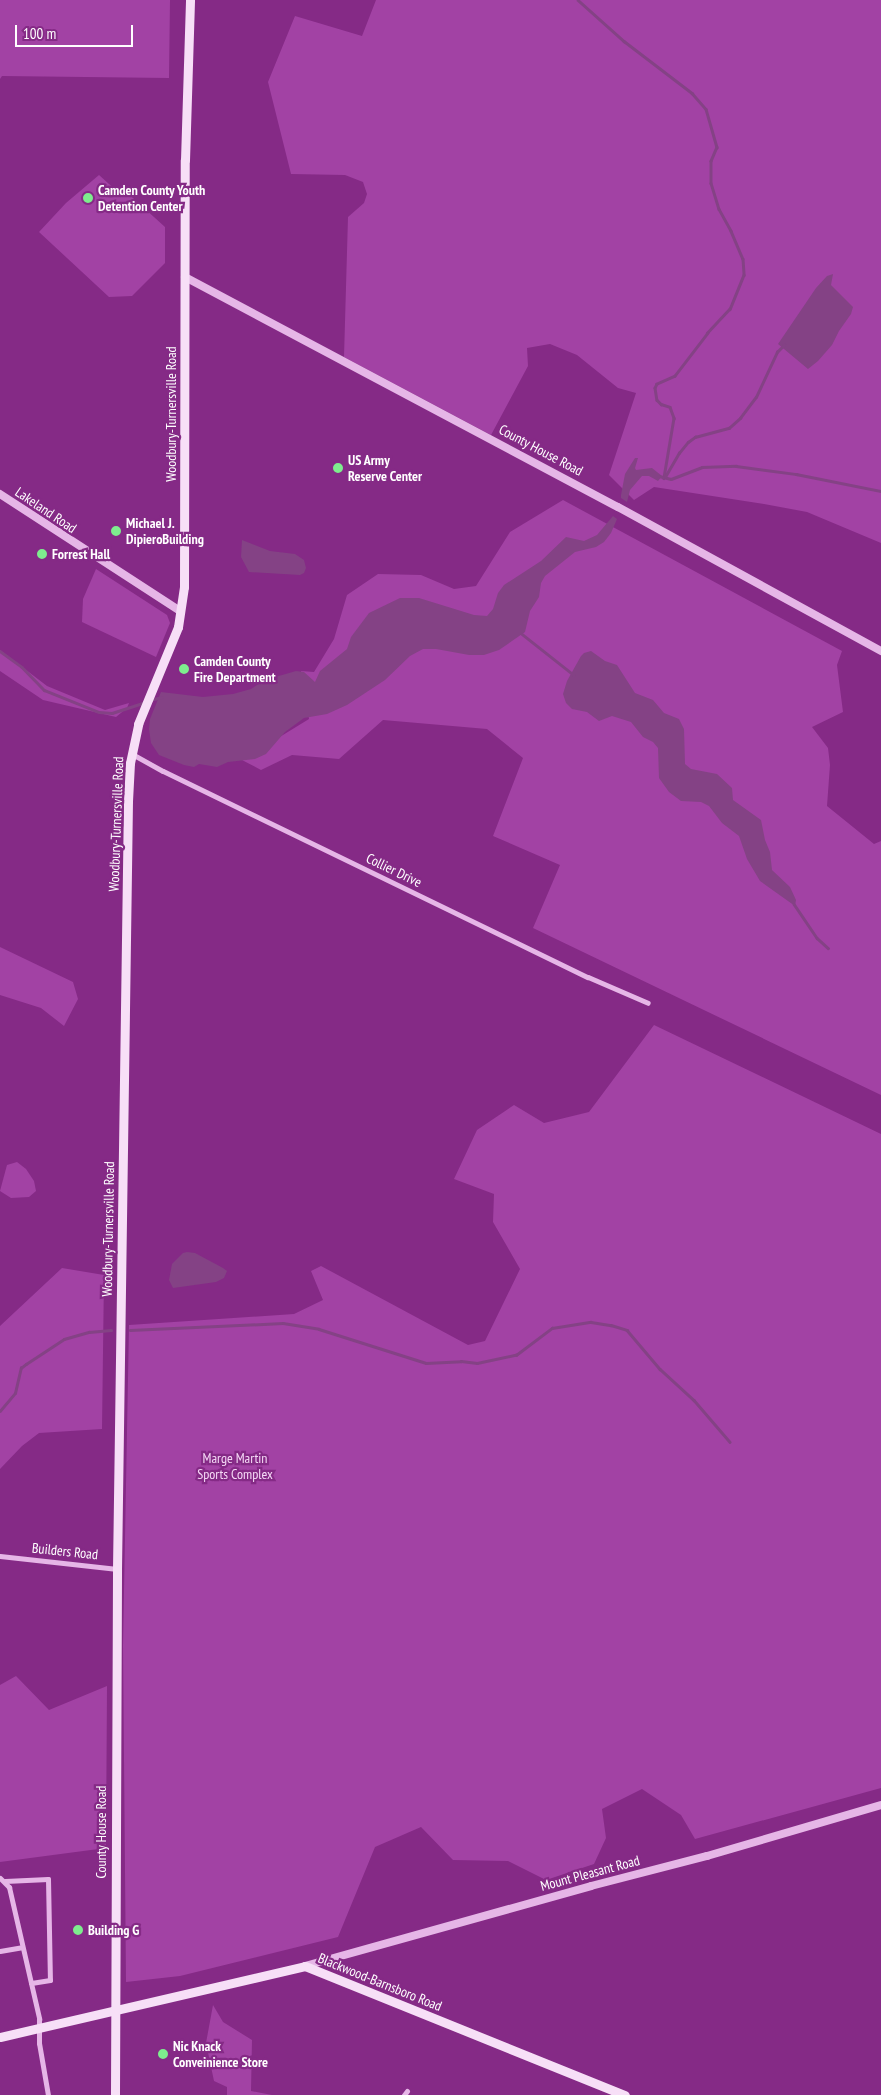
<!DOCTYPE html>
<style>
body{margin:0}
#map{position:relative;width:881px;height:2095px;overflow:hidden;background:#852a86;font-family:"PT Sans Narrow",sans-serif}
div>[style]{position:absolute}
.green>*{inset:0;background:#a242a4}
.water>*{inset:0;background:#844285}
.stream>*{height:2.5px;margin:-1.25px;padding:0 1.25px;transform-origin:1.25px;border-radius:1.25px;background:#844285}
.minor>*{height:5px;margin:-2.5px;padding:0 2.5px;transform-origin:2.5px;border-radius:2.5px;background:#e6b6e7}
.tertiary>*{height:8px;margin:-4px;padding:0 4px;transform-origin:4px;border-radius:4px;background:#e6b6e7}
.secondary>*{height:9px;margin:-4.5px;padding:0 4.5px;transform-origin:4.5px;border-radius:4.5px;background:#f7dff7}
.dots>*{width:14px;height:14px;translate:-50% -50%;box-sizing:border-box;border:2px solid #852a86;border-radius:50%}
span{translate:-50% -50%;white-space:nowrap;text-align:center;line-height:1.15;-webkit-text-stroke:4.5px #852a86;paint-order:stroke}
.poi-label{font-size:14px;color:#fff;font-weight:700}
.left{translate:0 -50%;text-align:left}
.street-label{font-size:14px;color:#fff}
.park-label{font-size:14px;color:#f5d9f6}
.scale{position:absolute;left:15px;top:25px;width:118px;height:22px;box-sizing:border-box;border:2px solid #fff;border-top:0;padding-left:6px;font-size:15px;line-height:18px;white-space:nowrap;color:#fff;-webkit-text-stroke:4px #852a86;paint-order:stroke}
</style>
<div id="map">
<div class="green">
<i style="clip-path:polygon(0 0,170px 0,169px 78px,2px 76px,0 79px)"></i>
<i style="clip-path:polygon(376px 0,881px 0,881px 543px,807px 512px,764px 504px,654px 487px,634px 500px,609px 475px,636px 393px,618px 388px,577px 355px,550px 344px,527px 348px,528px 366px,491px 435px,344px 357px,348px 217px,364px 203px,367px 194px,363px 182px,345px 175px,291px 174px,268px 82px,295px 16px,362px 36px)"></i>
<i style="clip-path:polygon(99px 175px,119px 193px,123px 189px,165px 227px,165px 263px,132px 296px,109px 297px,39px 232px,66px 203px)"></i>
<i style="clip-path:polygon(563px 500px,842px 651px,837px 665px,843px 712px,812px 727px,828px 748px,830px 765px,827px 806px,874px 844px,881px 841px,881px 1095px,533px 928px,560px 865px,493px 836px,523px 758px,487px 729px,383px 720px,339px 759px,292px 755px,261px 770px,242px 760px,309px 719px,301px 671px,314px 672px,334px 639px,347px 595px,378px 574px,421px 575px,454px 589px,476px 586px,510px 532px)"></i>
<i style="clip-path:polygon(96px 569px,167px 615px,170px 623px,156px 657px,82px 622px,83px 599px)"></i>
<i style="clip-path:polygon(0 650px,47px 686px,105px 710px,129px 703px,127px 708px,116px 717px,43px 700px,0 671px)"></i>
<i style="clip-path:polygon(0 947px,73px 982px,78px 999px,64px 1026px,41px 1008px,0 995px)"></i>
<i style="clip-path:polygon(654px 1025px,881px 1134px,881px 1788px,695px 1839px,681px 1815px,642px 1789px,602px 1809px,606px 1838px,594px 1864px,546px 1880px,508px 1861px,453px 1860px,421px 1827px,375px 1847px,338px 1937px,180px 1976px,126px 1982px,123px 1645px,129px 1325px,294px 1314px,323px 1300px,311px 1271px,321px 1266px,468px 1345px,485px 1341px,520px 1269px,493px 1222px,494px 1194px,454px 1179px,477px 1130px,514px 1105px,544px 1123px,589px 1112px)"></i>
<i style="clip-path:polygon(17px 1162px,26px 1169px,34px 1181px,36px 1191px,29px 1197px,11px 1198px,0 1191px,7px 1165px)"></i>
<i style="clip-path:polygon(62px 1268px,104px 1275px,102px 1429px,39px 1433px,22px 1446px,0 1469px,0 1326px)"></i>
<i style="clip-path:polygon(16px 1676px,49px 1710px,107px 1686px,106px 1848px,0 1862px,0 1685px)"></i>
<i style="clip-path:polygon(213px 2005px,223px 2022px,252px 2040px,251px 2091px,272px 2095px,227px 2095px,227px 2087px,214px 2081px,206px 2043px)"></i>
</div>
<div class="water">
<i style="clip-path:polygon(833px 274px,831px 285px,853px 307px,851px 314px,839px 331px,832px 345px,818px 361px,808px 369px,778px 344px,816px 288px,827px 276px)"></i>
<i style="clip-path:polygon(635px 458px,638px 458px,635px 468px,636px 470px,652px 468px,662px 476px,658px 481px,649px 476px,642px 476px,630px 490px,627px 502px,621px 498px,621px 495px,625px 474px)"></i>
<i style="clip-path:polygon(613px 516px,617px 519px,611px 533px,604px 542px,596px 547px,575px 552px,545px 576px,541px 583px,539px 597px,530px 611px,525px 632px,499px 650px,484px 655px,469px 655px,436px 649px,423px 649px,410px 656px,385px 680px,347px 705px,327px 714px,304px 718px,285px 732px,266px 754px,255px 759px,228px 762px,217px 767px,199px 764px,194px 767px,184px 765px,159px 755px,151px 743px,149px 729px,150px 719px,161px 692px,203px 697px,233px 694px,251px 689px,265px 680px,296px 671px,304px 672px,315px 682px,320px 671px,347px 649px,351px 637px,369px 613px,400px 598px,419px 598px,474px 615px,487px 616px,493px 609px,498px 593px,504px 585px,541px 561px,566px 537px,584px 541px,597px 535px)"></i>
<i style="clip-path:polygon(242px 540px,270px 551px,295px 554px,304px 560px,306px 568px,304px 573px,300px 575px,249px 572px,241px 557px)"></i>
<i style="clip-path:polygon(591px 651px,605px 661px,617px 665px,635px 693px,653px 700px,664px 713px,679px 719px,684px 729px,685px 764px,691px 769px,717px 774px,732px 788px,733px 800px,761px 820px,765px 840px,770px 852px,772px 870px,790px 887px,796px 900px,795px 906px,760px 881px,747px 859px,739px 836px,722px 823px,709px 806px,701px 802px,681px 801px,669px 792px,659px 778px,658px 748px,653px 742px,643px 737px,631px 722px,612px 716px,599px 721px,587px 712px,572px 709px,566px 703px,563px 694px,567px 681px,581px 656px,584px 653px)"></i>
<i style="clip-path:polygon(187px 1252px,195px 1253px,223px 1268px,227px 1271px,224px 1278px,216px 1282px,173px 1288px,169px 1280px,172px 1264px,183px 1253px)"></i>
</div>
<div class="stream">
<i style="left:578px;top:0;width:62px;rotate:41.7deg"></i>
<i style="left:624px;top:41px;width:86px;rotate:37.4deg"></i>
<i style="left:692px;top:93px;width:21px;rotate:49deg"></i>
<i style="left:706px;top:109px;width:40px;rotate:74deg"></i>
<i style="left:717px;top:147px;width:15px;rotate:113deg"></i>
<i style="left:711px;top:161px;width:22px;rotate:90deg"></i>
<i style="left:711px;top:183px;width:27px;rotate:73deg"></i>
<i style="left:719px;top:209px;width:25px;rotate:61deg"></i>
<i style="left:731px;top:231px;width:30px;rotate:67deg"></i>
<i style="left:743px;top:259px;width:16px;rotate:86deg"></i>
<i style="left:744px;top:275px;width:37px;rotate:112deg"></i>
<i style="left:730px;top:309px;width:33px;rotate:133deg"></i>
<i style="left:708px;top:333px;width:54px;rotate:127.5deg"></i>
<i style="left:675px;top:376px;width:20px;rotate:156deg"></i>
<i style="left:657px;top:384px;width:4px;rotate:117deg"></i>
<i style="left:655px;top:388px;width:12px;rotate:81deg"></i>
<i style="left:657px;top:400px;width:6px;rotate:45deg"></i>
<i style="left:661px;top:404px;width:9px;rotate:18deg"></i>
<i style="left:670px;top:407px;width:12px;rotate:70deg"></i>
<i style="left:674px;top:418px;width:61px;rotate:99.5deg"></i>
<i style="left:659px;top:476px;width:12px;rotate:14deg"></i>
<i style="left:671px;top:479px;width:33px;rotate:-21deg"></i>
<i style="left:702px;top:467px;width:34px;rotate:-2deg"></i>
<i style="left:736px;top:466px;width:61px;rotate:7.6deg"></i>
<i style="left:796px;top:474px;width:87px;rotate:11.3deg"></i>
<i style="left:665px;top:477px;width:28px;rotate:-60deg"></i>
<i style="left:679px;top:453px;width:14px;rotate:-51deg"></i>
<i style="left:688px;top:442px;width:9px;rotate:-36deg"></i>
<i style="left:695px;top:437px;width:35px;rotate:-15deg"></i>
<i style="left:729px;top:428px;width:15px;rotate:-42deg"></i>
<i style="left:740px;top:418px;width:26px;rotate:-53deg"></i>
<i style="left:756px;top:397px;width:50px;rotate:-65deg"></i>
<i style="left:777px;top:352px;width:10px;rotate:-45deg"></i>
<i style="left:522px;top:634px;width:66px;rotate:38.3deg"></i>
<i style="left:0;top:651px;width:27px;rotate:36deg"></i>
<i style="left:22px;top:667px;width:32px;rotate:46deg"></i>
<i style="left:44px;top:690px;width:59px;rotate:21.8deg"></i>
<i style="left:99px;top:712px;width:13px;rotate:4deg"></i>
<i style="left:112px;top:713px;width:35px;rotate:-18deg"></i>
<i style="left:150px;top:700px;width:12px;rotate:-14deg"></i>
<i style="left:794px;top:904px;width:41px;rotate:55.9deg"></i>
<i style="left:817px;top:938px;width:15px;rotate:42deg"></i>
<i style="left:130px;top:1330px;width:153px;rotate:-2.6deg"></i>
<i style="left:283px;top:1323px;width:36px;rotate:9deg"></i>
<i style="left:319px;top:1329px;width:112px;rotate:17.6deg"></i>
<i style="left:426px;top:1363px;width:35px;rotate:-3deg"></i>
<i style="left:461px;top:1361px;width:16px;rotate:7deg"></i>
<i style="left:477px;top:1363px;width:40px;rotate:-12deg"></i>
<i style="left:516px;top:1355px;width:45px;rotate:-36.9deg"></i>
<i style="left:552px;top:1328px;width:39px;rotate:-9deg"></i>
<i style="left:591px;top:1322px;width:20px;rotate:9deg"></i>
<i style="left:611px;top:1325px;width:17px;rotate:17deg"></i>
<i style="left:627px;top:1330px;width:51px;rotate:49.8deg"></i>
<i style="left:660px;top:1369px;width:46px;rotate:42.4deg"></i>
<i style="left:694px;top:1400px;width:55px;rotate:49.4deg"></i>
<i style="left:0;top:1411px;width:23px;rotate:-50deg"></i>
<i style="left:15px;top:1393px;width:26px;rotate:-77deg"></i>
<i style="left:21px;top:1368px;width:6px;rotate:-39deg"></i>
<i style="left:26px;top:1364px;width:45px;rotate:-33.3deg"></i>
<i style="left:64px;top:1339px;width:26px;rotate:-16deg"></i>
<i style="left:89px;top:1332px;width:22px;rotate:-5deg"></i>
</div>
<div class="minor">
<i style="left:132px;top:754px;width:35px;rotate:29deg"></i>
<i style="left:163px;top:771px;width:472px;rotate:25.9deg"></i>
<i style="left:588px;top:977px;width:65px;rotate:23.4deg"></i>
<i style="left:0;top:1556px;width:118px;rotate:6.3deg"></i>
<i style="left:0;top:1878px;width:13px;rotate:45deg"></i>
<i style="left:9px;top:1887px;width:98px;rotate:77.1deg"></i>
<i style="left:31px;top:1983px;width:37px;rotate:77deg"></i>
<i style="left:39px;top:2019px;width:24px;rotate:90deg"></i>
<i style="left:39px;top:2043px;width:53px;rotate:80.2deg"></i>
<i style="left:5px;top:1881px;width:43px;rotate:-2.7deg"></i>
<i style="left:48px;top:1879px;width:101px;rotate:88.9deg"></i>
<i style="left:50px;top:1980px;width:19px;rotate:171deg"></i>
<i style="left:0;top:1951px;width:22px;rotate:-10deg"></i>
<i style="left:404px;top:2095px;width:5px;rotate:-53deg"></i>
</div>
<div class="tertiary">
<i style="left:185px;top:277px;width:490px;rotate:28deg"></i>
<i style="left:618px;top:507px;width:300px;rotate:28.7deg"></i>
<i style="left:0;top:494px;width:215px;rotate:33deg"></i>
<i style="left:305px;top:1966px;width:297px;rotate:-15.6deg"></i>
<i style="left:591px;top:1886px;width:120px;rotate:-14.5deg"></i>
<i style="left:707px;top:1856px;width:181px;rotate:-16.3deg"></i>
</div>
<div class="secondary">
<i style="left:0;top:2037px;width:313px;rotate:-13.1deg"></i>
<i style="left:305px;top:1966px;width:345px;rotate:22deg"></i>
<i style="left:115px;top:2095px;width:526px;rotate:-89.78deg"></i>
<i style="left:117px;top:1569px;width:768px;rotate:-89.18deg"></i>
<i style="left:128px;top:801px;width:38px;rotate:-87deg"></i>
<i style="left:130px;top:763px;width:40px;rotate:-78deg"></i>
<i style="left:138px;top:724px;width:105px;rotate:-67.6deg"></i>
<i style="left:178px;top:627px;width:40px;rotate:-81.5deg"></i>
<i style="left:184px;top:587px;width:427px;rotate:-89.9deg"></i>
<i style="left:185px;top:160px;width:160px;rotate:-88.2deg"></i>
</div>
<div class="dots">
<i style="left:88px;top:198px;background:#7eed8e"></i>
<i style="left:338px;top:468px;background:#7eed8e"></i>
<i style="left:116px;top:531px;background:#7eed8e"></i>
<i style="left:42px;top:554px;background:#7eed8e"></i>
<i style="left:184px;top:669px;background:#7eed8e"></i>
<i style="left:78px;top:1930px;background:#7eed8e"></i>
<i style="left:163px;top:2054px;background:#7eed8e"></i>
</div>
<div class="poi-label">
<span class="left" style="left:98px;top:198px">Camden County Youth<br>Detention Center</span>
<span class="left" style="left:348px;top:468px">US Army<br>Reserve Center</span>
<span class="left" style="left:126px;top:531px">Michael J.<br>DipieroBuilding</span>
<span class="left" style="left:52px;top:554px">Forrest Hall</span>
<span class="left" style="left:194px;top:669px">Camden County<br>Fire Department</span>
<span class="left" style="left:88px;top:1930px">Building G</span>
<span class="left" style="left:173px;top:2054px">Nic Knack<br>Conveinience Store</span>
</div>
<div class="street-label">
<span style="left:171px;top:414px;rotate:-90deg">Woodbury-Turnersville Road</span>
<span style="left:541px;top:450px;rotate:28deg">County House Road</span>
<span style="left:46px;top:510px;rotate:34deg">Lakeland Road</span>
<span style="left:116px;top:824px;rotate:-88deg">Woodbury-Turnersville Road</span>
<span style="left:394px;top:870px;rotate:26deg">Collier Drive</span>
<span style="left:108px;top:1229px;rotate:-89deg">Woodbury-Turnersville Road</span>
<span style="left:65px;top:1551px;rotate:6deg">Builders Road</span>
<span style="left:101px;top:1832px;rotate:-90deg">County House Road</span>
<span style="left:590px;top:1873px;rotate:-15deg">Mount Pleasant Road</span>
<span style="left:380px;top:1982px;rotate:22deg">Blackwood-Barnsboro Road</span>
</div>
<div class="park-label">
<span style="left:235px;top:1466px">Marge Martin<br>Sports Complex</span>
</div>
<div class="scale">100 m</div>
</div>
